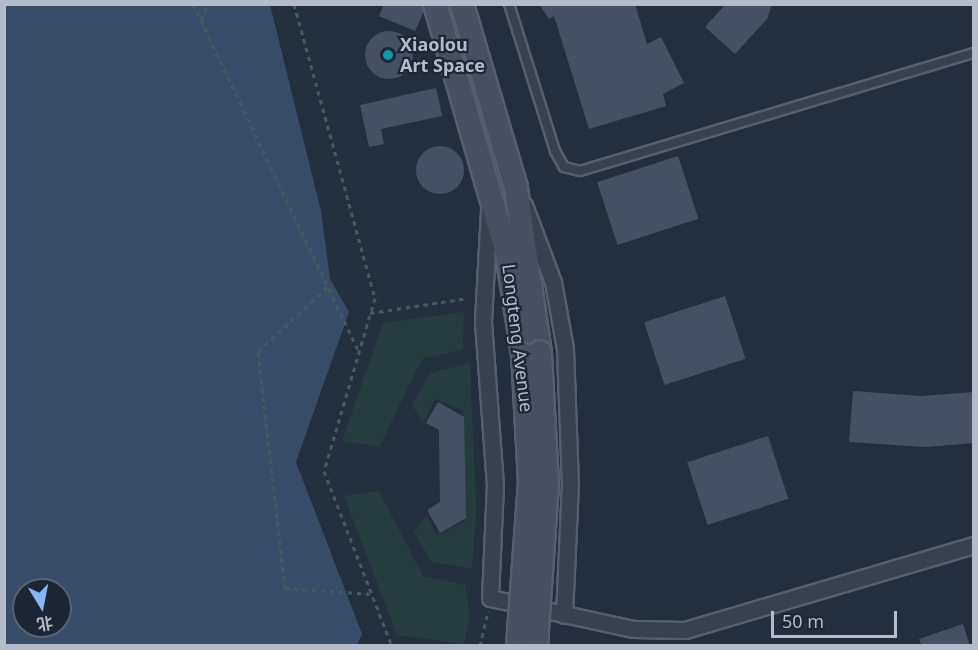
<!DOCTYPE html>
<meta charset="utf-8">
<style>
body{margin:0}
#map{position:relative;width:978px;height:650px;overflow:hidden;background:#242f3e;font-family:"Noto Sans","Noto Sans SC",sans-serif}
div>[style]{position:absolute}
.green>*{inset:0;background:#263c3f}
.water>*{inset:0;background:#394c67}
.building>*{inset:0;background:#455162;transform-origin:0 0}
.round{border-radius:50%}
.path>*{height:3px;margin-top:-1.5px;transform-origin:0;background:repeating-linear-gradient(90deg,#44595c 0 4.5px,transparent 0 9px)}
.roads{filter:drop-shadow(2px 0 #565f6c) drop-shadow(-2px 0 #565f6c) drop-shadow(0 2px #565f6c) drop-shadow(0 -2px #565f6c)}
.lane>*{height:8px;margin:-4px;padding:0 4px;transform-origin:4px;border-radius:4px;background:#38414e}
.street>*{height:15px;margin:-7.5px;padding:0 7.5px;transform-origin:7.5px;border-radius:7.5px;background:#38414e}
.secondary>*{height:22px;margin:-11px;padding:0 11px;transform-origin:11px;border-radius:11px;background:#465061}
.bridges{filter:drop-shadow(2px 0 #565f6c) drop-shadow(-2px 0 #565f6c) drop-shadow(0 2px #565f6c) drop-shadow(0 -2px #565f6c)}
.secondary-bridge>*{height:22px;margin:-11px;padding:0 11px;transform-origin:11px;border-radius:11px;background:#465061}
.dots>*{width:16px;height:16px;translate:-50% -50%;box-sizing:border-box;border:3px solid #1d2633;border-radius:50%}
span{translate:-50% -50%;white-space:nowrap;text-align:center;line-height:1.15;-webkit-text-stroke:4.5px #1d2633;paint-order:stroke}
.poi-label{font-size:18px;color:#b4bcc9;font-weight:700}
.left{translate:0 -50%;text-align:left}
.street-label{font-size:18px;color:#b4bcc9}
.frame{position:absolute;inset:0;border:6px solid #b4bcc9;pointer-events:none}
.north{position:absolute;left:12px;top:578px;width:60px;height:60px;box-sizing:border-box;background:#1d2633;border:2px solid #59626f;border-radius:50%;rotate:170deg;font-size:16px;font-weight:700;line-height:24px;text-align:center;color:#b4bcc9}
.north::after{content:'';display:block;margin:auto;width:21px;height:27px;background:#8ab4f8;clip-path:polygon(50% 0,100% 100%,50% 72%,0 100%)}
.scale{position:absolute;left:771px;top:611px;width:126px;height:27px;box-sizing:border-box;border:3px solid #b4bcc9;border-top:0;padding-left:8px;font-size:18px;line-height:21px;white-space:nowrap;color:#b4bcc9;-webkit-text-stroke:4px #1d2633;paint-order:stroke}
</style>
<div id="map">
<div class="green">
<i style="clip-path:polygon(464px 312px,463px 349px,422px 359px,379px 447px,342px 441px,383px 323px)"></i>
<i style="clip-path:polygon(470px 363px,476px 511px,472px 569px,432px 562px,414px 532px,427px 515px,437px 535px,465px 521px,463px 411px,435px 399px,423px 423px,412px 405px,430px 373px)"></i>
<i style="clip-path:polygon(379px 491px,423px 576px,465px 585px,470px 616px,464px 644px,397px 635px,344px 496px)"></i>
</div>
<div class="water">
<i style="clip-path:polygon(evenodd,4px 5px,270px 5px,321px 211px,330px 279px,349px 312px,296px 462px,362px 634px,357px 645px,5px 645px,4px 5px,24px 590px,60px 590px,60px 626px,24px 626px,24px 590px)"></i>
</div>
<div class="building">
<i style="clip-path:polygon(384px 4px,420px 4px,426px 7px,415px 31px,379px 16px)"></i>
<i style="clip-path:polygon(539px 4px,635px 4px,647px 44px,661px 37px,684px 83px,663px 94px,666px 106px,589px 129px,554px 16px,549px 19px)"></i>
<i style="clip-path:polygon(726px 4px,772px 4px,767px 19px,735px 54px,705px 27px)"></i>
<i class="round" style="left:365px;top:31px;width:48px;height:48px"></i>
<i style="clip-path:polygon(436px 88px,442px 116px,381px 129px,384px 144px,369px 147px,360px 105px)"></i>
<i class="round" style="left:416px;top:146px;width:48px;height:48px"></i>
<i style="left:678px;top:156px;width:66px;height:85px;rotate:72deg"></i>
<i style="left:725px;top:296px;width:66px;height:85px;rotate:72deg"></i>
<i style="clip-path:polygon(853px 391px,921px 396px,974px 392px,974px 443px,925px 447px,849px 442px)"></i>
<i style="clip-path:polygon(438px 402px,464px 417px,466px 518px,440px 533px,427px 510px,440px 502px,439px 430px,426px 423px)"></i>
<i style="left:768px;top:436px;width:66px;height:85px;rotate:72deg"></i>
<i style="clip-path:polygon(963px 624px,970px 646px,922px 646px,919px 639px)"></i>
</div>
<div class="path">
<i style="left:193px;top:4px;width:386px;rotate:64.5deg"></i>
<i style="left:294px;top:4px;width:305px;rotate:74.6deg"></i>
<i style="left:375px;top:298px;width:180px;rotate:106.4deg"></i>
<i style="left:324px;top:471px;width:188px;rotate:68.8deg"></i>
<i style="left:201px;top:20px;width:17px;rotate:-66deg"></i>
<i style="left:327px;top:287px;width:95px;rotate:136.7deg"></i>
<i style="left:258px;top:352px;width:238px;rotate:83.5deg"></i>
<i style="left:285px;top:588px;width:87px;rotate:3.9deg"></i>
<i style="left:370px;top:313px;width:99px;rotate:-8.7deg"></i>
<i style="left:480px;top:646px;width:36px;rotate:-77deg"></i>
</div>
<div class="roads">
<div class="lane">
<i style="left:509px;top:4px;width:154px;rotate:72.6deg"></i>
<i style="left:555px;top:151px;width:18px;rotate:61deg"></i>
<i style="left:564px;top:167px;width:16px;rotate:14deg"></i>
<i style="left:580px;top:171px;width:411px;rotate:-16.7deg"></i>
</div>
<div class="street">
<i style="left:524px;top:205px;width:82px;rotate:69.4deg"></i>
<i style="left:553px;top:282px;width:68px;rotate:79.8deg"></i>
<i style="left:565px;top:349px;width:134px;rotate:87.9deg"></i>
<i style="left:570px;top:483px;width:132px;rotate:92.6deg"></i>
<i style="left:489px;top:210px;width:112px;rotate:93.1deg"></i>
<i style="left:483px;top:322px;width:162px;rotate:85.8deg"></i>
<i style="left:495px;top:484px;width:114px;rotate:92.5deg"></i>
<i style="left:490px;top:598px;width:146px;rotate:12.2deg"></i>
<i style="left:633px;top:629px;width:52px;rotate:1.1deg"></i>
<i style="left:685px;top:630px;width:301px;rotate:-16.4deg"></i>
</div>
<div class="secondary">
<i style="left:435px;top:4px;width:260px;rotate:73.9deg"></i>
<i style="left:507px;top:254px;width:101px;rotate:80.9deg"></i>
<i style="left:462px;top:4px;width:192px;rotate:73.6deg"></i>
<i style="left:516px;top:188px;width:166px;rotate:81.7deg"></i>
</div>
</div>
<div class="bridges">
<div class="secondary-bridge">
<i style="left:518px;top:645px;width:162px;rotate:-85.8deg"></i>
<i style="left:530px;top:483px;width:129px;rotate:-93.1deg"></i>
<i style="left:536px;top:646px;width:163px;rotate:-86.1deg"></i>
<i style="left:547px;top:483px;width:131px;rotate:-93.1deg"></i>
</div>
</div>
<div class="dots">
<i style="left:388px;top:55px;background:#0f9aa8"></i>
</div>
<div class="poi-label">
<span class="left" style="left:400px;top:55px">Xiaolou<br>Art Space</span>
</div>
<div class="street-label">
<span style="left:518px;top:338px;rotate:83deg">Longteng Avenue</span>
</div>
<div class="frame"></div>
<div class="north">北</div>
<div class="scale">50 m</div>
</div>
